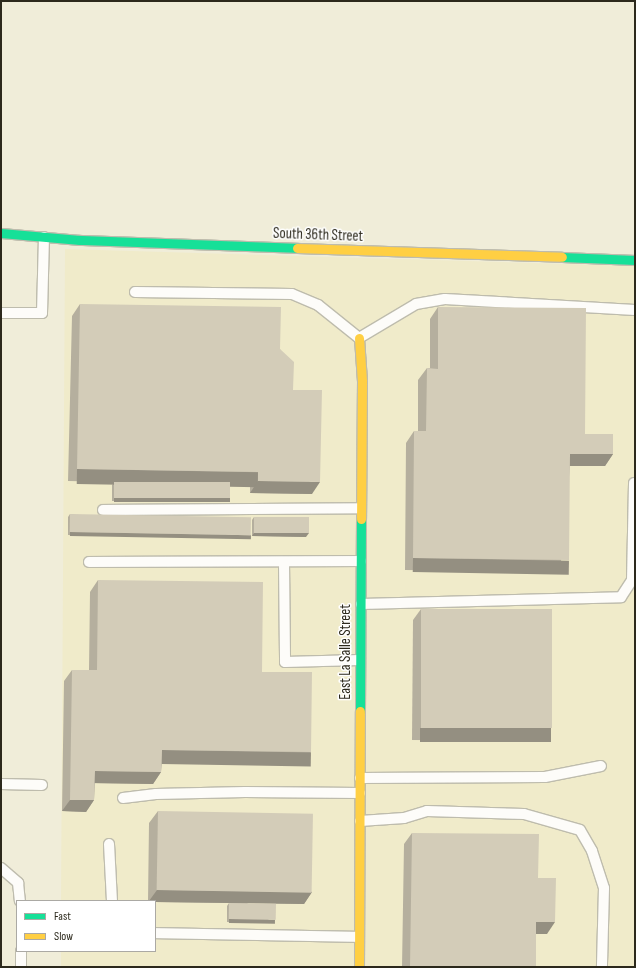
<!DOCTYPE html>
<style>
body{margin:0}
#map{position:relative;width:636px;height:968px;overflow:hidden;background:#f0edd9;font-family:"Sofia Sans Condensed",sans-serif}
div>[style]{position:absolute}
.built>*{inset:0;background:#f0ebca}
.roads{filter:drop-shadow(1px 0 #bebcad) drop-shadow(-1px 0 #bebcad) drop-shadow(0 1px #bebcad) drop-shadow(0 -1px #bebcad)}
.lane>*{height:10px;margin:-5px;padding:0 5px;transform-origin:5px;border-radius:5px;background:#fdfcf9}
.fast>*{height:9px;margin:-4.5px;padding:0 4.5px;transform-origin:4.5px;border-radius:4.5px;background:#16e098}
.slow>*{height:9px;margin:-4.5px;padding:0 4.5px;transform-origin:4.5px;border-radius:4.5px;background:#ffcf43}
.wall>*{inset:0;background:#b5af9e}
.shaded-wall>*{inset:0;background:#948f81;transform-origin:0 0}
.building>*{inset:0;background:#d3ccb8;transform-origin:0 0}
span{translate:-50% -50%;white-space:nowrap;text-align:center;line-height:1.15;-webkit-text-stroke:3px #fff;paint-order:stroke}
.street-label{font-size:15px;color:#2c291c}
.frame{position:absolute;inset:0;border:2px solid #2c291c;pointer-events:none}
.legend{position:absolute;left:16px;top:900px;width:140px;height:52px;box-sizing:border-box;background:#fff;border:1px solid #aba9a4;margin:0;padding:5px 7px;list-style:none;font-size:12px;color:#2c291c}
.legend li{display:flex;align-items:center;gap:8px;height:20px}
.legend b{width:20px;border:1px solid #aba9a4}
</style>
<div id="map">
<div class="built">
<i style="clip-path:polygon(65px 249px,635px 266px,635px 967px,61px 967px,61px 951px,155px 951px,155px 901px,61px 901px)"></i>
</div>
<div class="roads">
<div class="lane">
<i style="left:135px;top:292px;width:157px;rotate:0.7deg"></i>
<i style="left:292px;top:294px;width:28px;rotate:23deg"></i>
<i style="left:318px;top:305px;width:53px;rotate:38.8deg"></i>
<i style="left:359px;top:338px;width:66px;rotate:-30.8deg"></i>
<i style="left:416px;top:304px;width:29px;rotate:-10deg"></i>
<i style="left:445px;top:299px;width:190px;rotate:3.3deg"></i>
<i style="left:1px;top:313px;width:41px"></i>
<i style="left:42px;top:313px;width:76px;rotate:-88.5deg"></i>
<i style="left:103px;top:510px;width:258px;rotate:-0.4deg"></i>
<i style="left:89px;top:562px;width:272px;rotate:-0.2deg"></i>
<i style="left:284px;top:562px;width:100px;rotate:89.4deg"></i>
<i style="left:285px;top:662px;width:75px;rotate:-1.5deg"></i>
<i style="left:361px;top:604px;width:260px;rotate:-1.5deg"></i>
<i style="left:621px;top:597px;width:20px;rotate:-57deg"></i>
<i style="left:632px;top:580px;width:97px;rotate:-88.8deg"></i>
<i style="left:360px;top:778px;width:185px;rotate:-0.3deg"></i>
<i style="left:545px;top:777px;width:57px;rotate:-11.1deg"></i>
<i style="left:1px;top:784px;width:41px;rotate:1.4deg"></i>
<i style="left:123px;top:798px;width:33px;rotate:-7deg"></i>
<i style="left:156px;top:794px;width:89px;rotate:-1.3deg"></i>
<i style="left:245px;top:792px;width:115px;rotate:0.5deg"></i>
<i style="left:360px;top:821px;width:44px;rotate:-3.9deg"></i>
<i style="left:404px;top:818px;width:24px;rotate:-17deg"></i>
<i style="left:427px;top:811px;width:97px;rotate:1.8deg"></i>
<i style="left:524px;top:814px;width:58px;rotate:15.9deg"></i>
<i style="left:580px;top:830px;width:24px;rotate:60deg"></i>
<i style="left:592px;top:851px;width:39px;rotate:72deg"></i>
<i style="left:604px;top:888px;width:79px;rotate:91.5deg"></i>
<i style="left:109px;top:844px;width:57px;rotate:87deg"></i>
<i style="left:1px;top:868px;width:23px;rotate:41deg"></i>
<i style="left:18px;top:883px;width:18px;rotate:84deg"></i>
<i style="left:155px;top:933px;width:204px;rotate:1.1deg"></i>
<i style="left:21px;top:967px;width:16px;rotate:-90deg"></i>
</div>
<div class="fast">
<i style="left:1px;top:233px;width:79px;rotate:5.1deg"></i>
<i style="left:80px;top:240px;width:217px;rotate:2.1deg"></i>
<i style="left:562px;top:257px;width:73px;rotate:2.4deg"></i>
<i style="left:360px;top:711px;width:192px;rotate:-89.7deg"></i>
</div>
<div class="slow">
<i style="left:297px;top:248px;width:265px;rotate:1.9deg"></i>
<i style="left:359px;top:338px;width:43px;rotate:86deg"></i>
<i style="left:362px;top:381px;width:138px;rotate:90.4deg"></i>
<i style="left:359px;top:967px;width:256px;rotate:-89.8deg"></i>
</div>
</div>
<div class="wall">
<i style="clip-path:polygon(80px 304px,280px 349px,293px 390px,312px 494px,250px 493px,250px 484px,230px 484px,228px 502px,112px 501px,112px 485px,114px 482px,68px 481px,72px 316px)"></i>
<i style="clip-path:polygon(438px 307px,585px 434px,613px 454px,605px 466px,570px 466px,560px 572px,405px 570px,406px 443px,414px 431px,418px 431px,418px 380px,427px 368px,430px 368px,430px 319px)"></i>
<i style="clip-path:polygon(70px 514px,249px 537px,68px 535px,68px 517px)"></i>
<i style="clip-path:polygon(254px 517px,306px 537px,252px 536px,252px 520px)"></i>
<i style="clip-path:polygon(98px 580px,262px 672px,311px 752px,303px 764px,162px 762px,161px 772px,153px 784px,95px 783px,94px 800px,86px 812px,62px 811px,64px 681px,72px 670px,89px 670px,90px 592px)"></i>
<i style="clip-path:polygon(421px 609px,551px 729px,543px 741px,412px 740px,413px 620px)"></i>
<i style="clip-path:polygon(158px 811px,312px 892px,304px 904px,247px 903px,273px 923px,227px 922px,227px 906px,229px 903px,155px 902px,155px 901px,148px 901px,149px 823px)"></i>
<i style="clip-path:polygon(412px 833px,538px 878px,547px 934px,536px 934px,536px 967px,402px 967px,404px 844px)"></i>
</div>
<div class="shaded-wall">
<i style="clip-path:polygon(570px 454px,613px 454px,605px 466px,561px 466px)"></i>
<i style="left:77px;top:469px;width:181px;height:15px;rotate:1deg"></i>
<i style="clip-path:polygon(258px 481px,320px 482px,312px 494px,250px 493px)"></i>
<i style="left:114px;top:498px;width:116px;height:4px"></i>
<i style="left:70px;top:532px;width:181px;height:4px;rotate:1deg"></i>
<i style="clip-path:polygon(254px 533px,309px 533px,306px 537px,252px 536px)"></i>
<i style="left:413px;top:558px;width:156px;height:14px;rotate:1deg"></i>
<i style="left:420px;top:728px;width:131px;height:14px"></i>
<i style="left:162px;top:750px;width:149px;height:14px;rotate:1deg"></i>
<i style="clip-path:polygon(95px 771px,161px 772px,153px 784px,87px 783px)"></i>
<i style="clip-path:polygon(70px 800px,94px 800px,86px 812px,62px 811px)"></i>
<i style="clip-path:polygon(157px 890px,312px 892px,304px 904px,155px 902px,155px 901px,149px 901px)"></i>
<i style="left:229px;top:919px;width:46px;height:4px;rotate:1deg"></i>
<i style="clip-path:polygon(536px 922px,555px 922px,547px 934px,528px 934px)"></i>
</div>
<div class="building">
<i style="clip-path:polygon(80px 304px,281px 307px,280px 349px,294px 362px,293px 390px,322px 390px,320px 482px,258px 481px,258px 472px,77px 469px)"></i>
<i style="clip-path:polygon(438px 307px,586px 308px,585px 434px,613px 434px,613px 454px,570px 454px,569px 560px,413px 558px,414px 431px,426px 431px,427px 368px,438px 369px)"></i>
<i style="left:114px;top:482px;width:116px;height:16px"></i>
<i style="left:70px;top:514px;width:181px;height:18px;rotate:1deg"></i>
<i style="left:254px;top:517px;width:55px;height:16px"></i>
<i style="clip-path:polygon(98px 580px,263px 582px,262px 672px,312px 672px,311px 752px,162px 750px,161px 772px,95px 771px,94px 800px,70px 800px,72px 670px,97px 670px)"></i>
<i style="left:421px;top:609px;width:131px;height:119px"></i>
<i style="left:158px;top:811px;width:155px;height:79px;rotate:1deg"></i>
<i style="clip-path:polygon(412px 833px,539px 834px,538px 878px,556px 878px,555px 922px,536px 922px,536px 967px,410px 967px)"></i>
<i style="left:229px;top:903px;width:47px;height:16px;rotate:1deg"></i>
</div>
<div class="street-label">
<span style="left:318px;top:235px;rotate:2deg">South 36th Street</span>
<span style="left:346px;top:652px;rotate:-90deg">East La Salle Street</span>
</div>
<div class="frame"></div>
<ul class="legend">
<li><b style="height:5px;background:#16e098"></b>Fast</li>
<li><b style="height:5px;background:#ffcf43"></b>Slow</li>
</ul>
</div>
